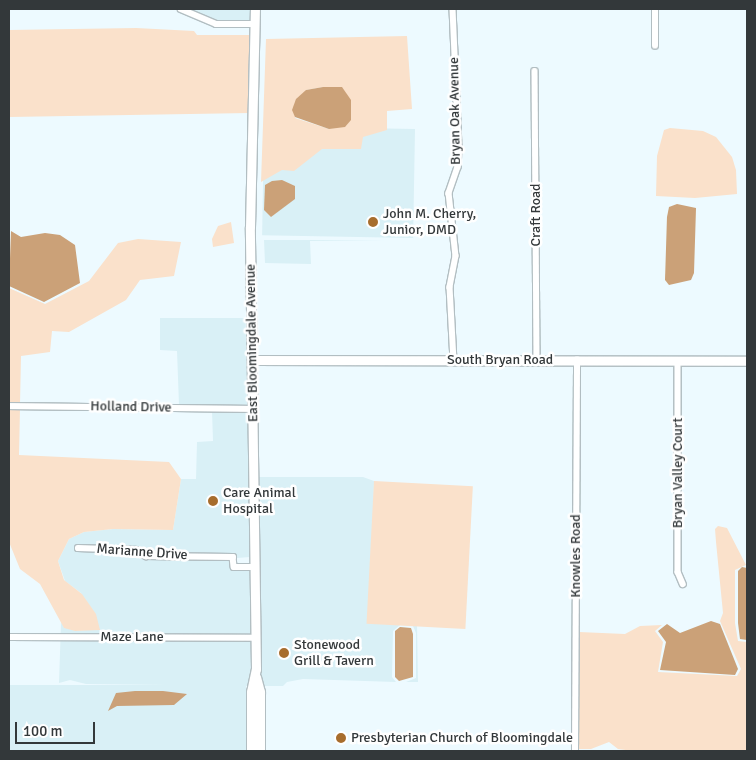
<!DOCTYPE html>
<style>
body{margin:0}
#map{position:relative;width:756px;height:760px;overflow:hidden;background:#edfaff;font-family:Signika,sans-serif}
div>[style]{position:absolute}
.built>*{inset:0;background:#d9f0f6;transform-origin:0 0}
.green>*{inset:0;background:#fae1cb;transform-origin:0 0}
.water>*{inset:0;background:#cba178}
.roads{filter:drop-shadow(1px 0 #b2bec2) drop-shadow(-1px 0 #b2bec2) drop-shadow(0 1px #b2bec2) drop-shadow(0 -1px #b2bec2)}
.street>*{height:5.5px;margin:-2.75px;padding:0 2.75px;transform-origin:2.75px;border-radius:2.75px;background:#fff}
.secondary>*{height:9px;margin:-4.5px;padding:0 4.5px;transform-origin:4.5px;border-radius:4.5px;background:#fff}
.dots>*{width:14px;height:14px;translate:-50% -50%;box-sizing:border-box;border:2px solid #fff;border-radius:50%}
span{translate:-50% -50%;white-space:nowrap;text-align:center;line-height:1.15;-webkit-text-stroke:5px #fff;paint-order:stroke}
.street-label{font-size:14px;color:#33383a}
.poi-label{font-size:14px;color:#33383a}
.left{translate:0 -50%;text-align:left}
.frame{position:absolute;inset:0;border:10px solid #33383a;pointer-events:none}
.scale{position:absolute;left:15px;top:722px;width:80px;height:22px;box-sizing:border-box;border:2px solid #33383a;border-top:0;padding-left:6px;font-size:15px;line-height:18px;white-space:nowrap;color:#33383a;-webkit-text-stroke:4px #fff;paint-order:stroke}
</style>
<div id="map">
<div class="built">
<i style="clip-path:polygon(187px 9px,252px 9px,252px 21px,217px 21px)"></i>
<i style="left:415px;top:129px;width:109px;height:151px;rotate:91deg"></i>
<i style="clip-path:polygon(264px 240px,386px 240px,310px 241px,311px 264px,265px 263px)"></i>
<i style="clip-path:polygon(160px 318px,249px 318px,250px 406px,179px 405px,177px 351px,160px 350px)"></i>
<i style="clip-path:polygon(212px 411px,250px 412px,248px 477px,251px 477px,250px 557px,237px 558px,233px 554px,147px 553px,136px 547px,76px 546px,75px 551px,135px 553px,144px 558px,230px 559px,234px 570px,251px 569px,253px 635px,231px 635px,253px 640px,253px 674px,248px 686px,86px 684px,70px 680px,59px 683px,61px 623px,75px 631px,99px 629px,81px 593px,65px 581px,58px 561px,69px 539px,84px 532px,113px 529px,173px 530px,181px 479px,196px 479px,197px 442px,213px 441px)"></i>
<i style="clip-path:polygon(257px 477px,363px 477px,374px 481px,372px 624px,417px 623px,418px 682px,406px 682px,416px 678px,416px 633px,413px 626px,400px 625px,393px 631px,392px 677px,396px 682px,303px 679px,287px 682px,283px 686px,264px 686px,264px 751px,259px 674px)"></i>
<i style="left:9px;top:685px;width:237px;height:66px"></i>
</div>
<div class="green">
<i style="clip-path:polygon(136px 28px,194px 31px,197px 35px,252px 35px,250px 113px,9px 117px,9px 30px)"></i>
<i style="clip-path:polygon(evenodd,407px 36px,412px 109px,387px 111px,387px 130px,363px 137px,361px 149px,322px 149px,294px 171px,282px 170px,261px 182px,266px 39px,407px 36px,323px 87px,342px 87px,329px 129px,295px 118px,306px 90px,323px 87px)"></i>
<i style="clip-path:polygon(670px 128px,703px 131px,716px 137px,732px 157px,736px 170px,737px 194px,695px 198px,656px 196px,657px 156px,664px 130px)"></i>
<i style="clip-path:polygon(231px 222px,234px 243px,213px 247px,212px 239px,218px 226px)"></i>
<i style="clip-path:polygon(138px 239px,181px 242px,174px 276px,140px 280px,126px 300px,69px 332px,52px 331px,50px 352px,21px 356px,20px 404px,9px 403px,9px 288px,45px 304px,89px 281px,118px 243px)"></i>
<i style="clip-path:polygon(9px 409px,20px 409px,19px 455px,169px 462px,181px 479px,173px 530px,113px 529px,84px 532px,69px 539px,58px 561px,64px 580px,82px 594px,96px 614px,100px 630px,75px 631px,64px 628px,40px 584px,20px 569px,9px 542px)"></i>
<i style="left:374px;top:481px;width:99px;height:143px;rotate:3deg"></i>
<i style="clip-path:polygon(718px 526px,727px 528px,746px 565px,735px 570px,735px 623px,738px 641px,747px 642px,747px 751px,633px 751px,618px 749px,609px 742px,591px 749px,578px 749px,579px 632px,625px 634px,640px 626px,662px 625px,655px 631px,663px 642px,658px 672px,737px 676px,741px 669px,720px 621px,723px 613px,716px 542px,715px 529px)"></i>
</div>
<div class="water">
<i style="clip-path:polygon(323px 87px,342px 87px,351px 100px,351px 120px,345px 127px,329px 129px,295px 117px,292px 110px,296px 99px,306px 90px)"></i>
<i style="clip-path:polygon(282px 180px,295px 186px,295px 199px,271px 217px,264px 210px,265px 185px,272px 181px)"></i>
<i style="clip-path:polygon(677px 204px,696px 208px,694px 273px,691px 280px,669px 285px,665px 280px,667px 217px,669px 207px)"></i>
<i style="clip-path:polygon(11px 231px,21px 237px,45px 233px,60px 235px,75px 245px,80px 283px,44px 302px,9px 286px)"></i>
<i style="clip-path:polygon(742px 567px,747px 568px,747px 640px,740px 639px,738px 623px,738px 571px)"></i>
<i style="clip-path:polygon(711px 621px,720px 624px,738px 669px,735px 675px,660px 670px,666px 642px,658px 631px,667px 624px,680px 633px)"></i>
<i style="clip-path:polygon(400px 627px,411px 628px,413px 634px,413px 677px,399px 681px,395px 677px,395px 631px)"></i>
<i style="clip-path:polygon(135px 691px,163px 691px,187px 694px,174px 705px,117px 706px,108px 711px,116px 693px)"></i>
</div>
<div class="roads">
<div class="street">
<i style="left:181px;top:9px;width:38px;rotate:23deg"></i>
<i style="left:216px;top:24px;width:39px"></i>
<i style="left:453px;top:9px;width:140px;rotate:87.5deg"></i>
<i style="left:459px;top:149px;width:18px;rotate:93deg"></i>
<i style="left:458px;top:167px;width:28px;rotate:109deg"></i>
<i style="left:449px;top:193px;width:63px;rotate:83.7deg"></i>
<i style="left:456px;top:256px;width:32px;rotate:101deg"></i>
<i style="left:450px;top:287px;width:73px;rotate:86.9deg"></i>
<i style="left:655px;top:46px;width:37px;rotate:-90deg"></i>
<i style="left:535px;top:71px;width:289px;rotate:89.6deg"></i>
<i style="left:678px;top:360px;width:212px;rotate:90deg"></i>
<i style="left:678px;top:572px;width:13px;rotate:67deg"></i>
<i style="left:9px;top:406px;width:245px;rotate:0.7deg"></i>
<i style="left:78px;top:548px;width:58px;rotate:2deg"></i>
<i style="left:136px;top:550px;width:12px;rotate:31deg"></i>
<i style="left:146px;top:556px;width:87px;rotate:0.7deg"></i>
<i style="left:233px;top:557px;width:10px;rotate:84deg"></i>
<i style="left:234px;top:567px;width:22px"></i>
<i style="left:9px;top:637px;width:247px;rotate:0.2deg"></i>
<i style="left:575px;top:751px;width:391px;rotate:-89.7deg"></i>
</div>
<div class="secondary">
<i style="left:253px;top:360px;width:494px;rotate:0.1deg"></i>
<i style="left:256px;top:677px;width:16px;rotate:75deg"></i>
<i style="left:260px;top:692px;width:59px;rotate:90deg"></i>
<i style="left:251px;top:751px;width:59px;rotate:-90deg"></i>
<i style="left:251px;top:692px;width:24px;rotate:-78deg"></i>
<i style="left:256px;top:669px;width:442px;rotate:-90.8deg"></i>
<i style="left:250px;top:227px;width:218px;rotate:-88.7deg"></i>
</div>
</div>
<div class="dots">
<i style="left:373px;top:222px;background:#a76d2d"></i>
<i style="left:213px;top:501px;background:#a76d2d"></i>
<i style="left:284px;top:653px;background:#a76d2d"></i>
<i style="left:341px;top:738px;background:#a76d2d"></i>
</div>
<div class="street-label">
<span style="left:455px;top:111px;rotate:-91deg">Bryan Oak Avenue</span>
<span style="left:536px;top:215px;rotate:-90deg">Craft Road</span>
<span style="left:252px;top:343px;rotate:-91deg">East Bloomingdale Avenue</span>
<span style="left:500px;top:360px">South Bryan Road</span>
<span style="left:131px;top:407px;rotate:1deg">Holland Drive</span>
<span style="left:678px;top:473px;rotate:-90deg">Bryan Valley Court</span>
<span style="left:142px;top:552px;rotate:4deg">Marianne Drive</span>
<span style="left:576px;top:556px;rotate:-90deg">Knowles Road</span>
<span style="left:132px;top:637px">Maze Lane</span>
</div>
<div class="poi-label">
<span class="left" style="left:383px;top:222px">John M. Cherry,<br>Junior, DMD</span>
<span class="left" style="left:223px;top:501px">Care Animal<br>Hospital</span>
<span class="left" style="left:294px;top:653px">Stonewood<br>Grill &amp; Tavern</span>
<span class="left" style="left:351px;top:738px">Presbyterian Church of Bloomingdale</span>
</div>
<div class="frame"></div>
<div class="scale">100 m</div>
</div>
